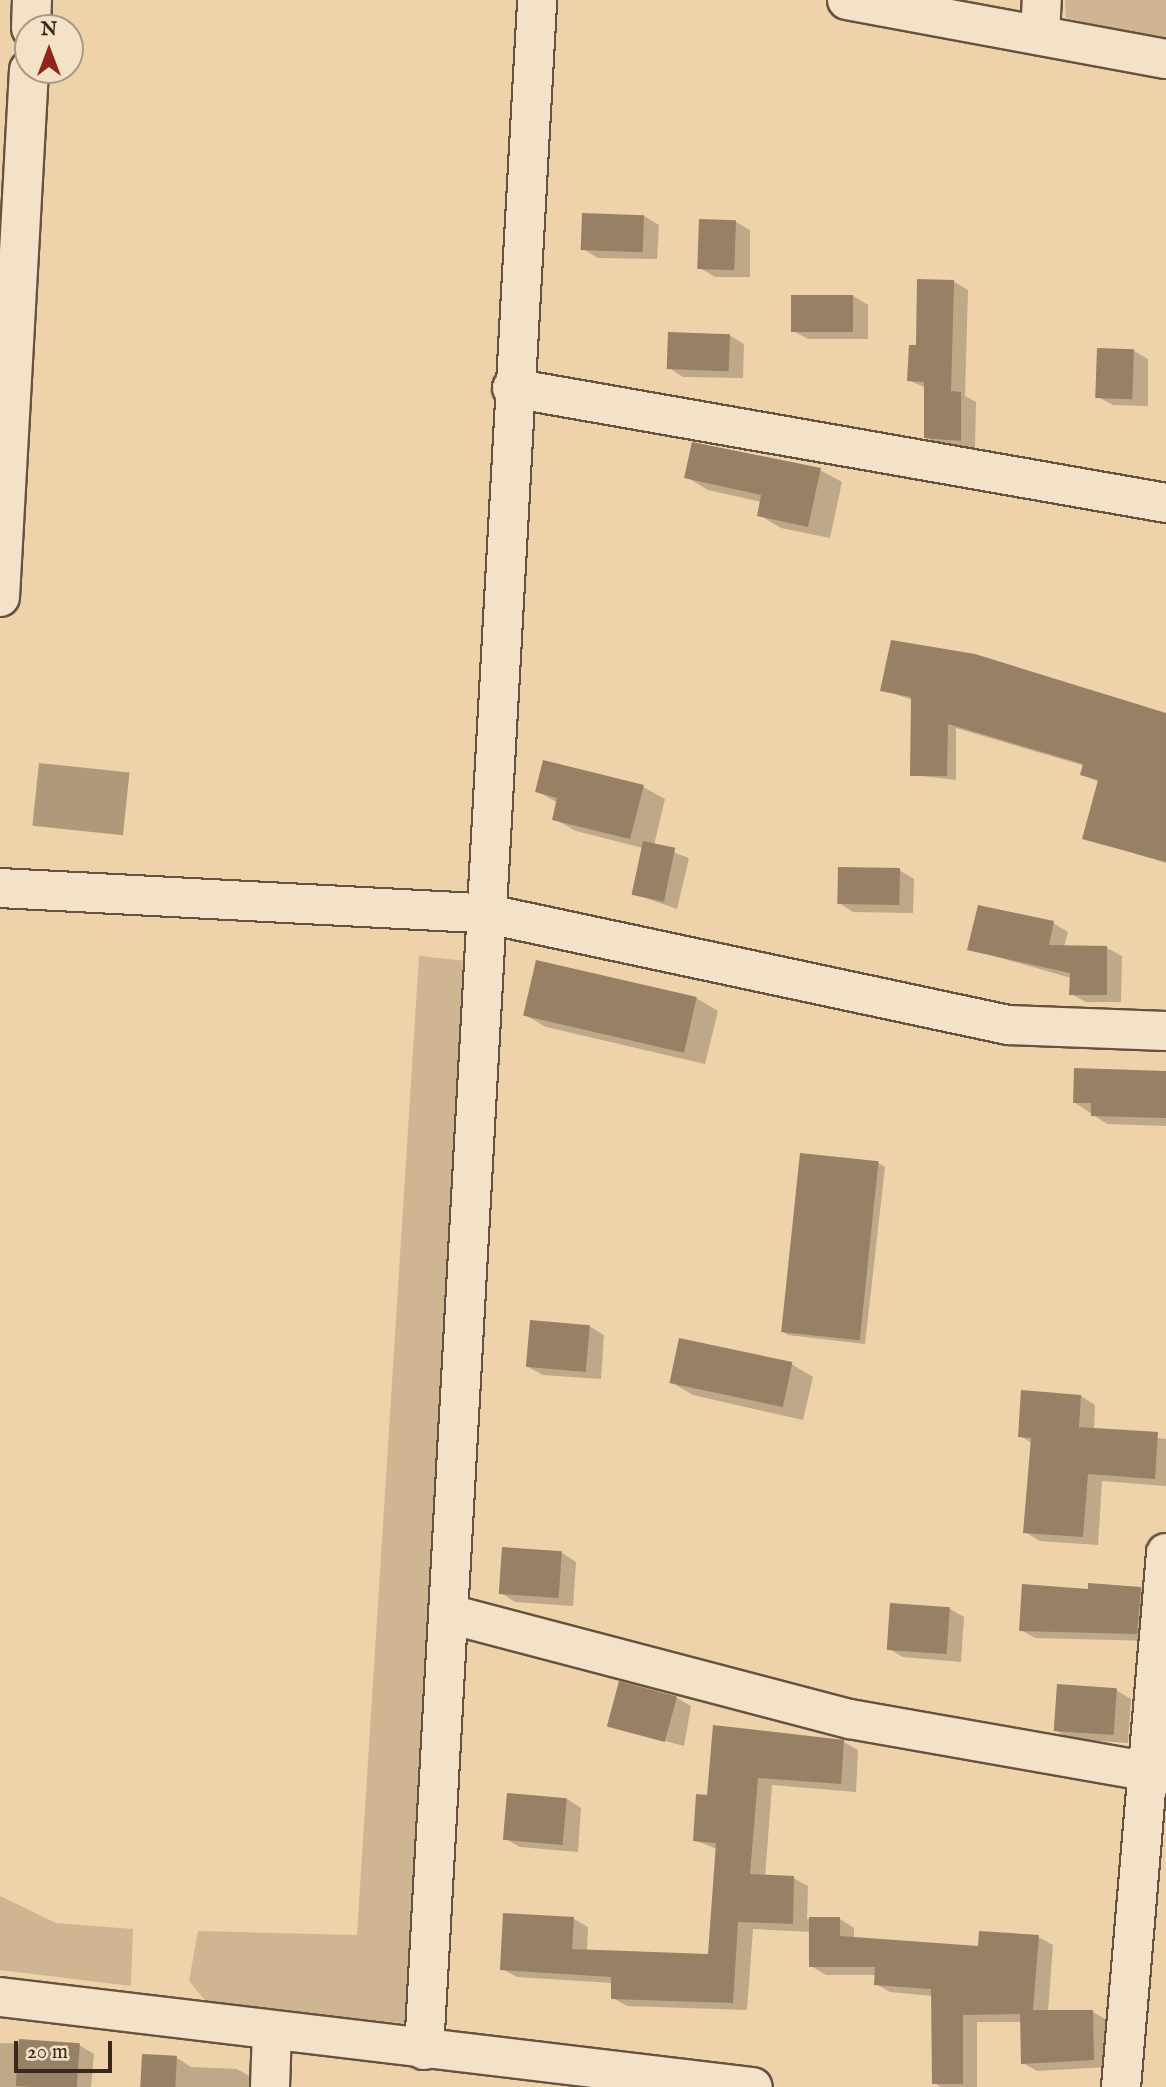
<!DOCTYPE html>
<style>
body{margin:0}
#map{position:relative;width:1166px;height:2087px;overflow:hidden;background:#eed2aa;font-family:"IM FELL English",serif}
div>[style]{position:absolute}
.green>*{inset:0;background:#cfb592}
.water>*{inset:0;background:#b0987a;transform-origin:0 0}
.shadow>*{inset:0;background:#0003}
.building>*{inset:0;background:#978066;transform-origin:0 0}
.roads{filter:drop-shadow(2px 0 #665240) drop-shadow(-2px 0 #665240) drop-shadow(0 2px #665240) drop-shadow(0 -2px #665240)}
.minor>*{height:38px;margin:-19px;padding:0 19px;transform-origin:19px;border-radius:19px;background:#f4e2c8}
span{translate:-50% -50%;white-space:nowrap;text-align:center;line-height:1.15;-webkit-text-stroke:5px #f4e2c8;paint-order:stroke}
.north{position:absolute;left:14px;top:14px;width:70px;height:70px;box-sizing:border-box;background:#f4e2c8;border:2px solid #a99883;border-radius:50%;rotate:0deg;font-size:19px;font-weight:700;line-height:28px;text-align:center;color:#38281c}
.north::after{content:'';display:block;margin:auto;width:24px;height:32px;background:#8f2418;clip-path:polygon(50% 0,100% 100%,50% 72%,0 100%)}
.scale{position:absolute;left:14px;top:2041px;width:98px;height:32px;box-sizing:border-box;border:4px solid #38281c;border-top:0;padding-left:9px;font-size:21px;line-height:24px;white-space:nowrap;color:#38281c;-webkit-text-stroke:5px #f4e2c8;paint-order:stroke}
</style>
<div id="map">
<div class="green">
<i style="clip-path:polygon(1065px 0,1166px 0,1166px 39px,1066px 18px)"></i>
<i style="clip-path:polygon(419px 956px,486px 963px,426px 2025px,209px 2005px,189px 1981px,198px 1931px,357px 1935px)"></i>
<i style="clip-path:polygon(0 1896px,56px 1923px,133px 1929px,131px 1986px,0 1970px)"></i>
</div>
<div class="water">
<i style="left:39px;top:763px;width:91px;height:63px;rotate:6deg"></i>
</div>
<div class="shadow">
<i style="clip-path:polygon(584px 215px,644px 216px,659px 225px,657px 259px,598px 258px,583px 249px)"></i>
<i style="clip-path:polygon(736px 222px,750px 230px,750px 277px,715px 277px,700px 268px)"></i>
<i style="clip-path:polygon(953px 281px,968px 290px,965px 396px,976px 402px,975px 449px,940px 446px,925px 437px,926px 388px,908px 380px)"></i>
<i style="clip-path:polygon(853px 296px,868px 305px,868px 339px,808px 339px,793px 331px)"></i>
<i style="clip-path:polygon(729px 335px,744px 344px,743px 378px,683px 377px,669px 368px)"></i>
<i style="clip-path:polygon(1134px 351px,1148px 359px,1148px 406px,1113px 405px,1098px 397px)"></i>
<i style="clip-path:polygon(820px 470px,842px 482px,830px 538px,781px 528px,759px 515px,762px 502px,708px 490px,686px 477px)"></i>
<i style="clip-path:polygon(882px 690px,1166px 714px,1166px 863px,1084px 838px,1099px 782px,1082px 775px,1085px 766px,956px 728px,956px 780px,912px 775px,913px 700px)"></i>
<i style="clip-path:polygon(643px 787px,665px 799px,654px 845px,689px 858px,677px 909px,632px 893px,643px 848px,576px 831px,554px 819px,558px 803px,537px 791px)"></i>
<i style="clip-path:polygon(899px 870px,914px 879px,913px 913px,853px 912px,839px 903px)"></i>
<i style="clip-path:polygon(1053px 923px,1068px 932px,1064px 947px,1107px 948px,1122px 956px,1121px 1002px,1086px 1002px,1071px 994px,1071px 978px,969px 949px)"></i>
<i style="clip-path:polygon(696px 998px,718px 1011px,705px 1064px,546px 1027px,525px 1015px)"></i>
<i style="clip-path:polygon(1166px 1073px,1166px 1126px,1107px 1124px,1074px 1102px)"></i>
<i style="clip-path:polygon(878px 1163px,885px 1167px,865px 1344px,788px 1335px,782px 1331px)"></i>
<i style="clip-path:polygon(589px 1326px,604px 1335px,601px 1379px,543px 1375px,528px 1367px)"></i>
<i style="clip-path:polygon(791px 1364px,813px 1377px,803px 1420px,693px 1395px,671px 1382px)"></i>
<i style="clip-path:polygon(1081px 1396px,1095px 1405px,1094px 1429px,1166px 1439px,1166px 1486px,1102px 1481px,1098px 1545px,1040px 1541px,1025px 1532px,1032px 1443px,1020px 1436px)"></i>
<i style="clip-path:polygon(562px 1553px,576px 1562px,573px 1606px,515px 1602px,501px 1593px)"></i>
<i style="clip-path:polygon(1141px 1588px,1155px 1597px,1152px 1641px,1035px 1638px,1021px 1630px,1089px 1591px)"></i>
<i style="clip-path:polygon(950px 1609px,964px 1617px,961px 1662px,903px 1657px,889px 1649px)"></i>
<i style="clip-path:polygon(1116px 1690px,1131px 1699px,1128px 1743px,1070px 1739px,1055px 1730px)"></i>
<i style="clip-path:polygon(677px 1698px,691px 1706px,684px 1746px,612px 1727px)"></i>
<i style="clip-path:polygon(844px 1742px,858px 1750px,856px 1792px,772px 1785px,765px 1877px,793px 1878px,808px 1886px,807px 1919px,840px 1919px,854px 1928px,854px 1939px,979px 1948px,1038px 1937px,1053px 1945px,1048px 2012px,1093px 2012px,1107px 2020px,1108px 2067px,1037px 2071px,1023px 2063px,1022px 2022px,977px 2022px,977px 2087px,941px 2087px,934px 2083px,933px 1996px,890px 1992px,876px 1984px,876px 1975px,826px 1975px,811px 1966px,811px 1932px,753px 1929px,747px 2010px,627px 2006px,613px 1998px,613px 1983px,517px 1977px,502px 1969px,574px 1919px,588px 1927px,587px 1951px,710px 1956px,717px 1849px,694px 1840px,709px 1797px)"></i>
<i style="clip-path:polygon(567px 1799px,581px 1808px,578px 1852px,520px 1847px,506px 1839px)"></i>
<i style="clip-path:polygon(0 2043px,79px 2045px,94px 2054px,91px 2087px,0 2087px)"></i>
<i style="clip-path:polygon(177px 2058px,191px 2067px,237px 2069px,251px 2077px,251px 2087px,142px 2087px)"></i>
</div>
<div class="building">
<i style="left:582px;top:213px;width:62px;height:37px;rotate:2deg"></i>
<i style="left:699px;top:219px;width:37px;height:50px;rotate:2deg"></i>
<i style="clip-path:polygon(917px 279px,954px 280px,951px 391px,961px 392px,961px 441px,924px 438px,924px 382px,907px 381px,909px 345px,916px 345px)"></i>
<i style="left:791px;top:295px;width:62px;height:37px"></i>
<i style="left:668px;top:332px;width:62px;height:37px;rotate:2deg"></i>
<i style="left:1097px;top:348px;width:37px;height:50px;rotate:2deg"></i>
<i style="clip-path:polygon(692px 442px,821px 468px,808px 527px,757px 516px,761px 495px,684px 478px)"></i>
<i style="clip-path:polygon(891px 640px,975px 654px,1166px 713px,1166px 862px,1082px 839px,1098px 780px,1080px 775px,1083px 764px,948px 724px,947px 776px,910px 776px,911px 697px,880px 691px)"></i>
<i style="clip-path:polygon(543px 760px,644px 785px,630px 839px,552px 820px,557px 798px,535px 792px)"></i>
<i style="left:643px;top:841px;width:33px;height:55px;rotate:12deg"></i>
<i style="left:838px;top:867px;width:62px;height:37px;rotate:1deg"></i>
<i style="clip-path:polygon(978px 905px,1054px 921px,1049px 945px,1107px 946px,1107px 995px,1069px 995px,1070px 973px,967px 950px)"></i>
<i style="left:536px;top:960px;width:165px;height:57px;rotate:13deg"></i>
<i style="clip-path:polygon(1074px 1068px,1166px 1071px,1166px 1118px,1091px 1116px,1091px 1103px,1073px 1103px)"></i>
<i style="left:800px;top:1153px;width:79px;height:180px;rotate:6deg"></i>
<i style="left:530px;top:1320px;width:60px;height:47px;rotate:5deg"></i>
<i style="left:679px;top:1338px;width:116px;height:46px;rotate:12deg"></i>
<i style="clip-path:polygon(1021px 1390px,1081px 1395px,1079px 1427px,1158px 1432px,1155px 1479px,1088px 1474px,1083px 1537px,1023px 1533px,1031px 1438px,1018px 1437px)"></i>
<i style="left:502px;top:1547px;width:60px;height:47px;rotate:4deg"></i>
<i style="clip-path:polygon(1088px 1583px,1141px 1587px,1137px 1634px,1019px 1631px,1022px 1584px,1088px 1589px)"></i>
<i style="left:890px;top:1603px;width:60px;height:47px;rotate:4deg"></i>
<i style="left:619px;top:1681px;width:60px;height:47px;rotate:15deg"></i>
<i style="left:1057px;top:1684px;width:60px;height:47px;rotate:4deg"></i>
<i style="clip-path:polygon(713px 1725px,844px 1740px,841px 1784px,758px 1778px,750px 1874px,794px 1876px,793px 1924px,738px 1922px,733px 2003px,611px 1999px,611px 1977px,500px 1970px,503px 1913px,574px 1917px,572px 1949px,708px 1954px,716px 1843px,693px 1841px,696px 1794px,707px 1795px)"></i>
<i style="left:507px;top:1793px;width:60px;height:47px;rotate:5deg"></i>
<i style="clip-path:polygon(809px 1917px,840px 1917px,840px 1936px,978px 1946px,979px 1931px,1039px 1935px,1033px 2010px,1093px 2010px,1094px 2060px,1021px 2064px,1020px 2014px,963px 2015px,963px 2084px,932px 2084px,931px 1989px,874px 1985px,875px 1967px,809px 1967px)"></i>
<i style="left:19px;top:2039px;width:61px;height:47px;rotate:4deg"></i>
<i style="left:142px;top:2054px;width:35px;height:33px;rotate:3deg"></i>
</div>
<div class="roads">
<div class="minor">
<i style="left:847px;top:0;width:324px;rotate:10.5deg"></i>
<i style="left:31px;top:28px;width:28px;rotate:-88deg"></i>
<i style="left:1040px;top:34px;width:34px;rotate:-87deg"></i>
<i style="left:512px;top:388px;width:664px;rotate:9.97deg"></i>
<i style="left:0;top:597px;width:528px;rotate:-86.85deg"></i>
<i style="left:0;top:888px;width:489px;rotate:3deg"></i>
<i style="left:488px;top:914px;width:532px;rotate:12.05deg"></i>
<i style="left:1008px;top:1025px;width:158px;rotate:2.2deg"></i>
<i style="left:449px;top:1614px;width:415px;rotate:14.7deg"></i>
<i style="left:850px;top:1719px;width:321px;rotate:10deg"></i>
<i style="left:0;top:1997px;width:758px;rotate:6.82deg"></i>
<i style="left:424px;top:2050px;width:2053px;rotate:-86.84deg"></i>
<i style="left:270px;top:2087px;width:56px;rotate:-88deg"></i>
<i style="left:1121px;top:2087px;width:536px;rotate:-85.18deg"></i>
</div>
</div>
<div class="north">N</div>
<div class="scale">20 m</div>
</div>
